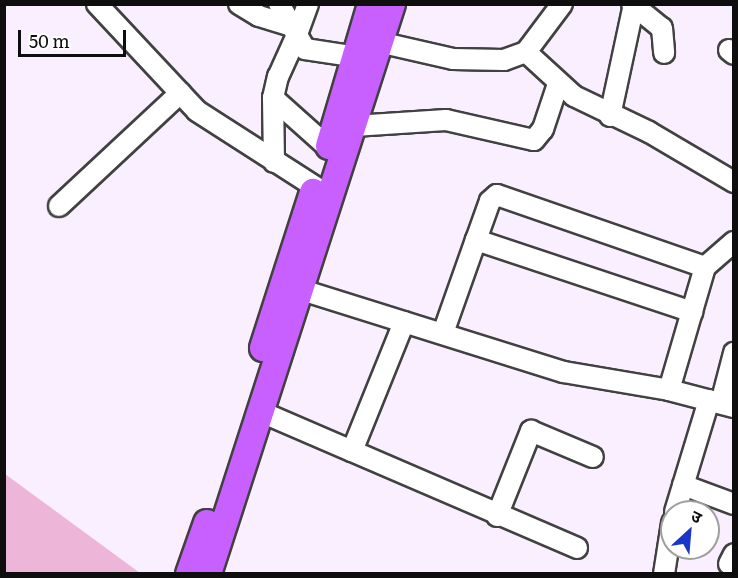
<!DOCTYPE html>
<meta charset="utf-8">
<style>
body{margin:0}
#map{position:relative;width:738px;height:578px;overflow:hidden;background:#faefff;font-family:Literata,"Noto Sans Devanagari",serif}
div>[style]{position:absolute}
.green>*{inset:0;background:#edb5d8}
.roads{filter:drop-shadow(2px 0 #414141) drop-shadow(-2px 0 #414141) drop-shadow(0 2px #414141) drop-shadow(0 -2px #414141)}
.minor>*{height:20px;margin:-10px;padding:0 10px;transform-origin:10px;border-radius:10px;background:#fff}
.major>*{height:26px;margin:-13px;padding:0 13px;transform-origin:13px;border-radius:13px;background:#c85fff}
span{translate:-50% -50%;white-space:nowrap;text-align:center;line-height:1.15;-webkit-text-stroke:6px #fff;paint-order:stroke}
.frame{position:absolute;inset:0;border:6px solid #0e0e0e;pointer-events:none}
.north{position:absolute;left:660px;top:500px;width:60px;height:60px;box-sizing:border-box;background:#fff;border:2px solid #9f9f9f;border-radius:50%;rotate:26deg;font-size:16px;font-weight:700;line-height:24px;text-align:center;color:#0e0e0e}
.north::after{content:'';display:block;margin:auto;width:21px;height:27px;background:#1a35ca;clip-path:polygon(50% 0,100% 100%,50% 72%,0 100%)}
.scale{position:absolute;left:18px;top:30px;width:108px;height:27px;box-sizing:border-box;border:3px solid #0e0e0e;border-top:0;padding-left:8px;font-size:18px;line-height:21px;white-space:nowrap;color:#0e0e0e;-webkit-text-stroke:4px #fff;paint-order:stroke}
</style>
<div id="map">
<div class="green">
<i style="clip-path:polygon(5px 474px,140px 573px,5px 573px)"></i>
</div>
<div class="roads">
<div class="minor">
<i style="left:97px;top:4px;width:146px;rotate:46.9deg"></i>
<i style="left:197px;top:111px;width:156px;rotate:32.7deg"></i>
<i style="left:239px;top:4px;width:23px;rotate:31deg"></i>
<i style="left:259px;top:16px;width:34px;rotate:17deg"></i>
<i style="left:308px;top:4px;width:33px;rotate:110deg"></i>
<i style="left:297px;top:35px;width:16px;rotate:60deg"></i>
<i style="left:305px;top:49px;width:54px;rotate:8.6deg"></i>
<i style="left:632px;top:4px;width:38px;rotate:39deg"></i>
<i style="left:662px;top:28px;width:25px;rotate:85deg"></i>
<i style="left:383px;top:43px;width:72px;rotate:12.9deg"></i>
<i style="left:453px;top:59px;width:51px;rotate:1.1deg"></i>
<i style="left:504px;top:60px;width:23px;rotate:-20deg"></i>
<i style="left:526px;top:52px;width:60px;rotate:-53.1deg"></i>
<i style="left:729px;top:50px;width:6px;rotate:39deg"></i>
<i style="left:526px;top:52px;width:65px;rotate:42.5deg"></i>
<i style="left:574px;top:96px;width:83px;rotate:25.6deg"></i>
<i style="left:649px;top:132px;width:99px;rotate:30.5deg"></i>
<i style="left:273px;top:98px;width:75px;rotate:41.8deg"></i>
<i style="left:610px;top:116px;width:115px;rotate:-77.9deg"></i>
<i style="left:354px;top:126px;width:92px;rotate:-3.7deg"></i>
<i style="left:446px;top:120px;width:90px;rotate:12.8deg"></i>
<i style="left:534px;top:140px;width:14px;rotate:-51deg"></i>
<i style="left:543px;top:129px;width:47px;rotate:-71.6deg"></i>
<i style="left:274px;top:162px;width:64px;rotate:-90.9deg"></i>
<i style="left:273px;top:98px;width:22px;rotate:-77deg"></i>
<i style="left:278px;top:77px;width:46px;rotate:-65.7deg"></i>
<i style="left:297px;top:35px;width:36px;rotate:-120deg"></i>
<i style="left:59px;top:206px;width:166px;rotate:-43deg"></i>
<i style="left:476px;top:240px;width:41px;rotate:-70.3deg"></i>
<i style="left:490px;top:201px;width:9px;rotate:-41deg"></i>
<i style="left:497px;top:195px;width:220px;rotate:19.1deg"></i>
<i style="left:289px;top:286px;width:288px;rotate:17.4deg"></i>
<i style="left:564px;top:372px;width:107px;rotate:9.7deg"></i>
<i style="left:669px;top:390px;width:128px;rotate:-73.7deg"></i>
<i style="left:705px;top:267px;width:38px;rotate:-41deg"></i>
<i style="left:443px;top:333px;width:99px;rotate:-70.5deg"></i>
<i style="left:476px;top:240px;width:228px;rotate:18.4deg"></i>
<i style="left:669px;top:390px;width:67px;rotate:14.7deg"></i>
<i style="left:721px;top:403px;width:52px;rotate:-75.4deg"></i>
<i style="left:259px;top:411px;width:101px;rotate:23.3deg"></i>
<i style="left:352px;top:451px;width:139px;rotate:-68deg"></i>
<i style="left:352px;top:451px;width:245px;rotate:23.3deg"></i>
<i style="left:683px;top:485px;width:54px;rotate:20.4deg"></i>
<i style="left:675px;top:512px;width:117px;rotate:-73.1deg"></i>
<i style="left:497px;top:516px;width:92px;rotate:-68.2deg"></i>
<i style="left:531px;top:431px;width:67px;rotate:22.8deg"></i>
<i style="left:729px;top:564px;width:11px;rotate:-63deg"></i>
<i style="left:664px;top:574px;width:52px;rotate:-81.1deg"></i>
</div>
<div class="major">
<i style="left:329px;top:146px;width:148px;rotate:-73.5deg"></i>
<i style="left:263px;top:348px;width:164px;rotate:-72.2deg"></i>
<i style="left:189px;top:574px;width:54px;rotate:-70.6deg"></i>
<i style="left:208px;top:574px;width:599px;rotate:-72.11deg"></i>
</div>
</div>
<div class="frame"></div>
<div class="north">उ</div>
<div class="scale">50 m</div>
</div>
